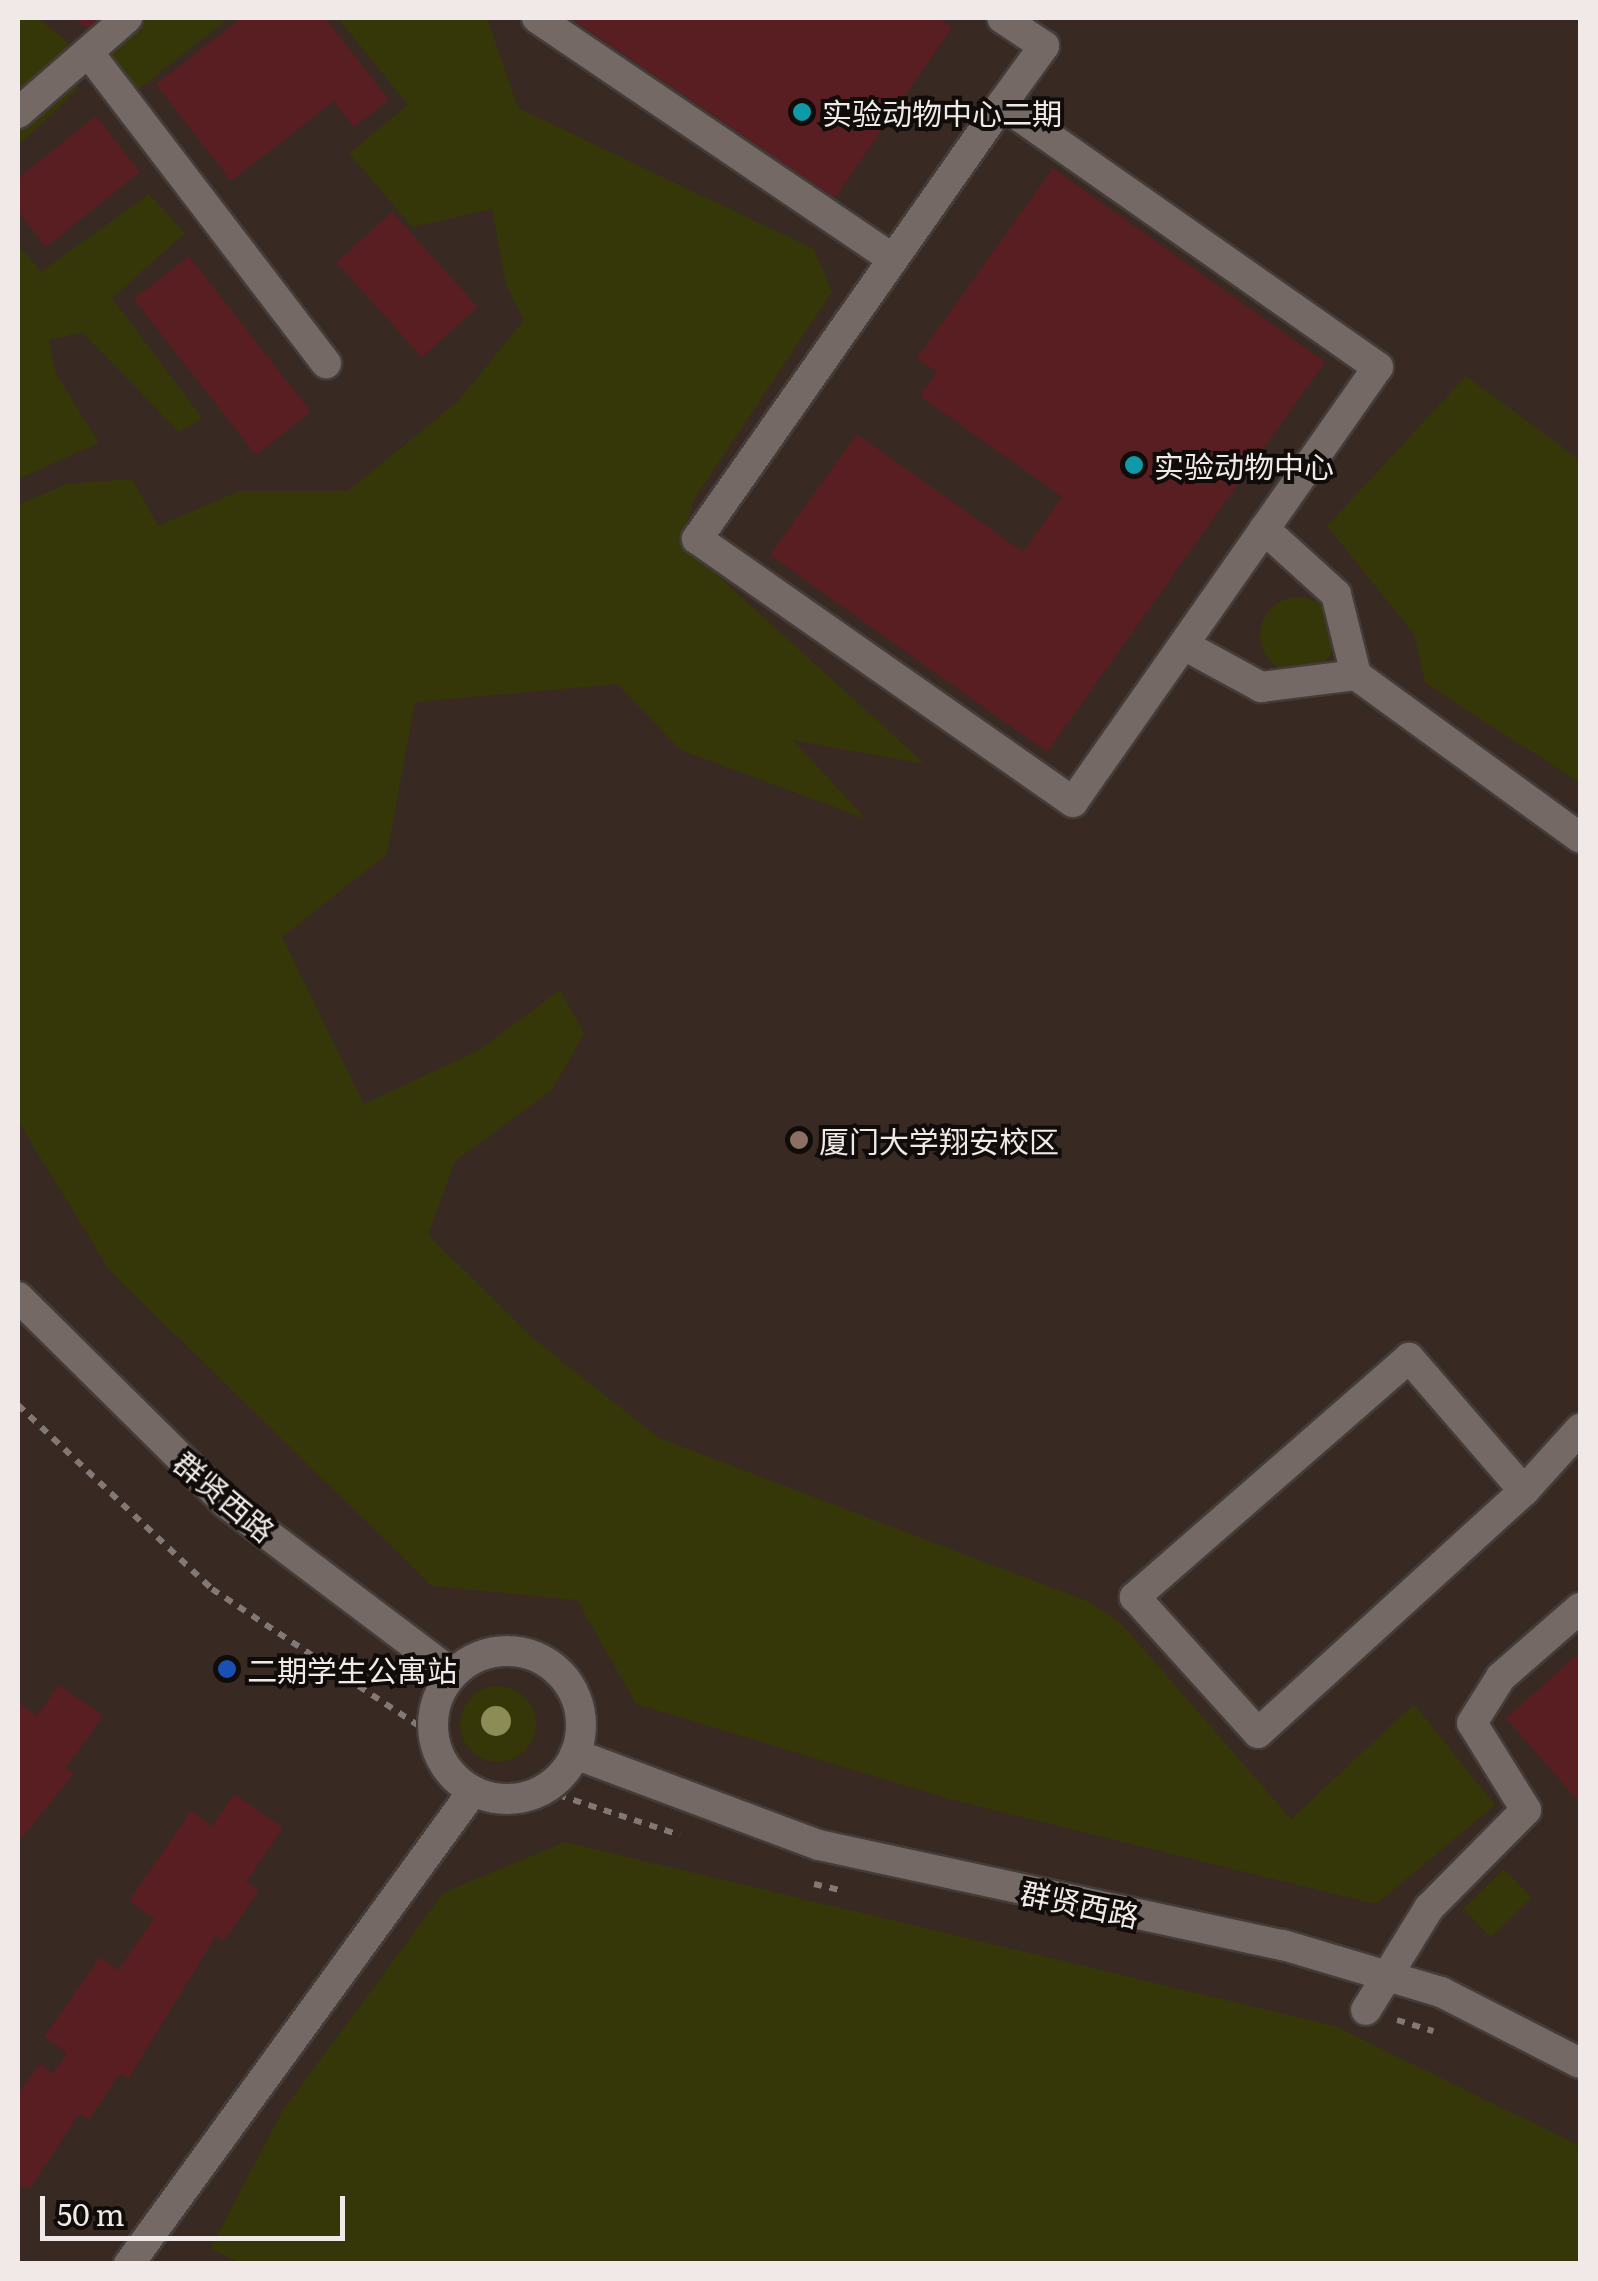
<!DOCTYPE html>
<meta charset="utf-8">
<style>
body{margin:0}
#map{position:relative;width:1598px;height:2281px;overflow:hidden;background:#2a211d;font-family:Literata,"Noto Sans SC",serif}
div>[style]{position:absolute}
.built>*{inset:0;background:#382923;transform-origin:0 0}
.green>*{inset:0;background:#353708;transform-origin:0 0}
.round{border-radius:50%}
.building>*{inset:0;background:#591e21;transform-origin:0 0}
.path>*{height:6px;margin-top:-3px;transform-origin:0;background:repeating-linear-gradient(90deg,#827976 0 8px,transparent 0 16px)}
.roads{filter:drop-shadow(2px 0 #443c39) drop-shadow(-2px 0 #443c39) drop-shadow(0 2px #443c39) drop-shadow(0 -2px #443c39)}
.minor>*{height:30px;margin:-15px;padding:0 15px;transform-origin:15px;border-radius:15px;background:#746964}
.minor>.ring{margin:-15px;padding:0;box-sizing:content-box;background:none;border:30px solid #746964;border-radius:50%}
.trees>*{width:30px;height:30px;margin:-15px;border-radius:50%;background:#8c8c57}
.dots>*{width:28px;height:28px;translate:-50% -50%;box-sizing:border-box;border:5px solid #100c0a;border-radius:50%}
span{translate:-50% -50%;white-space:nowrap;text-align:center;line-height:1.15;-webkit-text-stroke:8px #100c0a;paint-order:stroke}
.poi-label{font-size:30px;color:#f0e9e7}
.left{translate:0 -50%;text-align:left}
.street-label{font-size:30px;color:#f0e9e7}
.frame{position:absolute;inset:0;border:20px solid #f0e9e7;pointer-events:none}
.scale{position:absolute;left:40px;top:2196px;width:305px;height:45px;box-sizing:border-box;border:5px solid #f0e9e7;border-top:0;padding-left:12px;font-size:30px;line-height:35px;white-space:nowrap;color:#f0e9e7;-webkit-text-stroke:8px #100c0a;paint-order:stroke}
</style>
<div id="map">
<div class="built">
<i style="left:18px;top:18px;width:1562px;height:2245px"></i>
</div>
<div class="green">
<i style="clip-path:polygon(18px 18px,38px 18px,67px 42px,78px 89px,18px 146px)"></i>
<i style="clip-path:polygon(143px 18px,229px 18px,135px 92px,107px 47px)"></i>
<i style="clip-path:polygon(338px 18px,487px 18px,518px 108px,814px 249px,832px 292px,693px 501px,682px 543px,925px 764px,793px 740px,866px 819px,681px 750px,617px 684px,415px 702px,387px 854px,282px 937px,364px 1104px,479px 1050px,560px 990px,584px 1033px,552px 1090px,455px 1161px,428px 1235px,535px 1340px,659px 1438px,1087px 1601px,1120px 1622px,1291px 1819px,1414px 1704px,1495px 1805px,1376px 1904px,953px 1800px,636px 1704px,577px 1600px,432px 1586px,110px 1271px,18px 1121px,18px 505px,67px 484px,132px 479px,158px 526px,239px 491px,348px 491px,457px 402px,524px 320px,506px 285px,492px 209px,412px 227px,349px 153px,408px 105px)"></i>
<i style="clip-path:polygon(149px 194px,185px 233px,112px 298px,202px 418px,179px 432px,82px 332px,49px 340px,56px 374px,99px 443px,18px 479px,18px 245px,41px 272px)"></i>
<i style="clip-path:polygon(1466px 376px,1580px 460px,1580px 783px,1425px 683px,1414px 634px,1327px 526px)"></i>
<i class="round" style="left:1260px;top:597px;width:76px;height:76px"></i>
<i class="round" style="left:460px;top:1686px;width:76px;height:76px"></i>
<i style="clip-path:polygon(565px 1842px,1335px 2026px,1580px 2146px,1580px 2263px,244px 2264px,210px 2249px,283px 2110px,444px 1892px)"></i>
<i style="left:1504px;top:1869px;width:40px;height:57px;rotate:46deg"></i>
</div>
<div class="building">
<i style="clip-path:polygon(74px 18px,100px 18px,89px 30px)"></i>
<i style="clip-path:polygon(242px 18px,325px 18px,389px 100px,354px 127px,334px 101px,231px 181px,156px 84px)"></i>
<i style="clip-path:polygon(570px 18px,938px 18px,952px 27px,835px 198px)"></i>
<i style="clip-path:polygon(96px 116px,140px 172px,46px 247px,18px 211px,18px 178px)"></i>
<i style="clip-path:polygon(1053px 168px,1325px 362px,1047px 752px,770px 555px,857px 434px,1023px 552px,1062px 497px,920px 396px,937px 372px,917px 358px)"></i>
<i style="left:392px;top:212px;width:128px;height:75px;rotate:48deg"></i>
<i style="left:189px;top:256px;width:198px;height:70px;rotate:52deg"></i>
<i style="clip-path:polygon(1580px 1652px,1580px 1803px,1506px 1718px)"></i>
<i style="clip-path:polygon(59px 1685px,103px 1716px,66px 1768px,74px 1774px,18px 1842px,18px 1702px,37px 1716px)"></i>
<i style="clip-path:polygon(234px 1794px,283px 1828px,246px 1882px,259px 1890px,224px 1941px,216px 1936px,128px 2079px,120px 2073px,89px 2120px,79px 2114px,30px 2188px,18px 2186px,18px 2093px,40px 2064px,53px 2073px,67px 2053px,44px 2037px,100px 1957px,118px 1970px,154px 1918px,129px 1901px,191px 1811px,212px 1826px)"></i>
</div>
<div class="path">
<i style="left:18px;top:1405px;width:267px;rotate:43.5deg"></i>
<i style="left:212px;top:1589px;width:265px;rotate:33.5deg"></i>
<i style="left:543px;top:1790px;width:144px;rotate:18.2deg"></i>
<i style="left:814px;top:1884px;width:27px;rotate:13deg"></i>
<i style="left:1397px;top:2020px;width:38px;rotate:17deg"></i>
</div>
<div class="roads">
<div class="minor">
<i style="left:537px;top:18px;width:430px;rotate:34.1deg"></i>
<i style="left:88px;top:52px;width:392px;rotate:52.6deg"></i>
<i style="left:1002px;top:104px;width:459px;rotate:35deg"></i>
<i style="left:1378px;top:367px;width:531px;rotate:125.04deg"></i>
<i style="left:1073px;top:802px;width:459px;rotate:-145deg"></i>
<i style="left:697px;top:539px;width:531px;rotate:-54.96deg"></i>
<i style="left:1002px;top:104px;width:72px;rotate:-54.1deg"></i>
<i style="left:1044px;top:46px;width:50px;rotate:-146.3deg"></i>
<i style="left:18px;top:113px;width:145px;rotate:-41.1deg"></i>
<i style="left:1264px;top:529px;width:97px;rotate:42.1deg"></i>
<i style="left:1336px;top:594px;width:83px;rotate:76.1deg"></i>
<i style="left:1356px;top:675px;width:277px;rotate:36deg"></i>
<i style="left:1184px;top:645px;width:88px;rotate:28.6deg"></i>
<i style="left:1261px;top:687px;width:96px;rotate:-7.2deg"></i>
<i style="left:18px;top:1297px;width:293px;rotate:44.7deg"></i>
<i style="left:226px;top:1503px;width:284px;rotate:37deg"></i>
<i style="left:1524px;top:1491px;width:176px;rotate:-130.8deg"></i>
<i style="left:1409px;top:1358px;width:364px;rotate:138.9deg"></i>
<i style="left:1135px;top:1597px;width:183px;rotate:47.9deg"></i>
<i style="left:1258px;top:1733px;width:360px;rotate:-42.3deg"></i>
<i style="left:1524px;top:1491px;width:84px;rotate:-47.9deg"></i>
<i class="ring" style="left:433px;top:1651px;width:118px;height:118px"></i>
<i style="left:575px;top:1754px;width:260px;rotate:20.5deg"></i>
<i style="left:819px;top:1845px;width:475px;rotate:12.2deg"></i>
<i style="left:1283px;top:1945px;width:165px;rotate:16.6deg"></i>
<i style="left:1441px;top:1992px;width:156px;rotate:27.1deg"></i>
<i style="left:1366px;top:2010px;width:120px;rotate:-58.3deg"></i>
<i style="left:1429px;top:1908px;width:138px;rotate:-45.3deg"></i>
<i style="left:1526px;top:1810px;width:102px;rotate:-121.8deg"></i>
<i style="left:1472px;top:1723px;width:54px;rotate:-57.8deg"></i>
<i style="left:1501px;top:1677px;width:105px;rotate:-41.1deg"></i>
<i style="left:129px;top:2264px;width:585px;rotate:-53.97deg"></i>
</div>
</div>
<div class="trees">
<i style="left:496px;top:1721px"></i>
</div>
<div class="dots">
<i style="left:802px;top:112px;background:#0f9aa8"></i>
<i style="left:1134px;top:465px;background:#0f9aa8"></i>
<i style="left:799px;top:1140px;background:#8d6e63"></i>
<i style="left:227px;top:1669px;background:#1a4fb4"></i>
</div>
<div class="poi-label">
<span class="left" style="left:822px;top:112px">实验动物中心二期</span>
<span class="left" style="left:1154px;top:465px">实验动物中心</span>
<span class="left" style="left:819px;top:1140px">厦门大学翔安校区</span>
<span class="left" style="left:247px;top:1669px">二期学生公寓站</span>
</div>
<div class="street-label">
<span style="left:225px;top:1496px;rotate:40deg">群贤西路</span>
<span style="left:1080px;top:1903px;rotate:12deg">群贤西路</span>
</div>
<div class="frame"></div>
<div class="scale">50 m</div>
</div>
